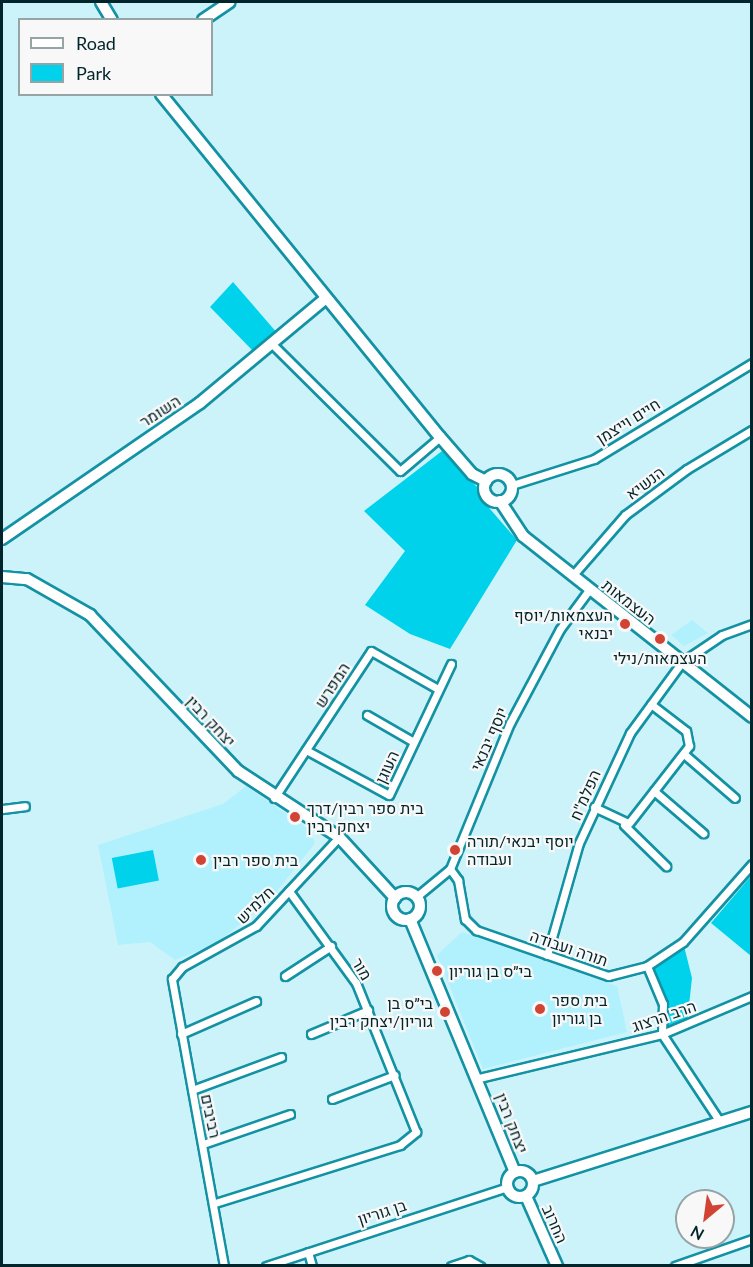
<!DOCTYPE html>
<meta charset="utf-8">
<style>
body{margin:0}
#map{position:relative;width:753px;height:1267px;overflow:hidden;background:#cdf3fa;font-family:Lato,Heebo,sans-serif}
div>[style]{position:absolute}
.built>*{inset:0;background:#b0f1fd}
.green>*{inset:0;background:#00d2eb;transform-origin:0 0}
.roads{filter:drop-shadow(2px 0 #1392a3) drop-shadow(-2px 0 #1392a3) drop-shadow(0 2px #1392a3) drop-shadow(0 -2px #1392a3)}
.street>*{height:7px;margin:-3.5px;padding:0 3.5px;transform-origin:3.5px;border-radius:3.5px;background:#fff}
.secondary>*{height:10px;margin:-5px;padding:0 5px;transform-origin:5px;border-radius:5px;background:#fff}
.secondary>.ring{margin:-5px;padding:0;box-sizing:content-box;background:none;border:10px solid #fff;border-radius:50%}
.dots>*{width:16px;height:16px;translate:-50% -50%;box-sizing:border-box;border:3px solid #f8f8f8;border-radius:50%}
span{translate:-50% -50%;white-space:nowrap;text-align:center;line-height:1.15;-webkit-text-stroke:4.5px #f8f8f8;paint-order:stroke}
.street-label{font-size:16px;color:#02252b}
.poi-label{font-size:16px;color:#02252b}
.right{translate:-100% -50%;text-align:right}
.left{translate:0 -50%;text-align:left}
.frame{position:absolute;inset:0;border:3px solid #02252b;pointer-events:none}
.legend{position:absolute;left:18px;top:18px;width:195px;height:78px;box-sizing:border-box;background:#f8f8f8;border:2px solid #96a4a6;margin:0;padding:8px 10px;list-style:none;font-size:18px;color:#02252b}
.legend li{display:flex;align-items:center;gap:12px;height:30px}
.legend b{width:30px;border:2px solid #96a4a6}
.north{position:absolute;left:675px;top:1189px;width:60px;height:60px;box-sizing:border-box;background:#f8f8f8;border:2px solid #96a4a6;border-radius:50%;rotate:209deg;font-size:16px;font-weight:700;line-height:24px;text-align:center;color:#02252b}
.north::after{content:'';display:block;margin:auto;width:21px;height:27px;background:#d14434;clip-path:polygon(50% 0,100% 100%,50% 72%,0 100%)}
</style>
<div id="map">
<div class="built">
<i style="clip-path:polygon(692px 620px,708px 633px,684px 646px,671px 635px)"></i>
<i style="clip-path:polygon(246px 786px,310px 830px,315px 843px,269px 901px,214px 945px,175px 960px,150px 942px,118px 945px,98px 845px,223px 804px)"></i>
<i style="clip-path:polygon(462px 932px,617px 986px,627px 1032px,483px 1069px,437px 955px)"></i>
</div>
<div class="green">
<i style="clip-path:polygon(233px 282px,278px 334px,255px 353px,210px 307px)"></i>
<i style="clip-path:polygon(442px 451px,480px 490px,484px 502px,517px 540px,450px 649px,410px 634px,365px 605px,405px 551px,364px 511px)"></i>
<i style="left:153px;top:850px;width:31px;height:42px;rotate:79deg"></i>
<i style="clip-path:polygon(751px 876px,751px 956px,711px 923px)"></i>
<i style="clip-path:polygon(683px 942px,692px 978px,687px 1024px,662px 1034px,665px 1017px,647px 966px)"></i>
</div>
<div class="roads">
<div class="street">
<i style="left:272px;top:344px;width:180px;rotate:44.8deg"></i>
<i style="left:400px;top:471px;width:52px;rotate:-40.4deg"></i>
<i style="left:512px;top:485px;width:86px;rotate:-17.6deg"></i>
<i style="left:594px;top:459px;width:185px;rotate:-31.3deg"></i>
<i style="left:572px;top:576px;width:81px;rotate:-49deg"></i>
<i style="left:625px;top:515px;width:77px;rotate:-36.6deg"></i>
<i style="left:687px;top:469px;width:76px;rotate:-31deg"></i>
<i style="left:367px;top:715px;width:54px;rotate:29.9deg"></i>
<i style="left:306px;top:750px;width:94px;rotate:28.5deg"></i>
<i style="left:389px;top:795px;width:145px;rotate:-64.7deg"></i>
<i style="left:684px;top:754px;width:67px;rotate:40.8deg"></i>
<i style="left:654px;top:791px;width:65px;rotate:40.6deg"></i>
<i style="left:274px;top:798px;width:176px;rotate:-56.6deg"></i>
<i style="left:371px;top:651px;width:77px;rotate:29.6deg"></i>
<i style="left:594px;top:807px;width:38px;rotate:25deg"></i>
<i style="left:629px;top:823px;width:98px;rotate:-52.1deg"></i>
<i style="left:689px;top:746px;width:15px;rotate:-101deg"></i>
<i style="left:686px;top:731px;width:44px;rotate:-142.4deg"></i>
<i style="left:2px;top:809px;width:23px;rotate:-7deg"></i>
<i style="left:624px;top:825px;width:59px;rotate:44.3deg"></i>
<i style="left:450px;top:869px;width:14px;rotate:54deg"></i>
<i style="left:458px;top:880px;width:40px;rotate:80deg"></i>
<i style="left:465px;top:919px;width:16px;rotate:45deg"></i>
<i style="left:476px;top:930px;width:140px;rotate:19.2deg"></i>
<i style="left:608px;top:976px;width:40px;rotate:-14.4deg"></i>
<i style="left:647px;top:966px;width:43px;rotate:-33.7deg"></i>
<i style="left:683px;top:942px;width:104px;rotate:-48.5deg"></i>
<i style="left:416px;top:897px;width:44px;rotate:-39.5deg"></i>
<i style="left:450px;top:869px;width:158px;rotate:-67.7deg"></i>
<i style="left:510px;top:723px;width:106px;rotate:-62deg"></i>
<i style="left:560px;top:629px;width:49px;rotate:-53.4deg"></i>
<i style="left:547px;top:955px;width:116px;rotate:-74.1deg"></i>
<i style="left:579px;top:843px;width:121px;rotate:-65.1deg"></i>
<i style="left:630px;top:733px;width:88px;rotate:-53.8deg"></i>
<i style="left:682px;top:662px;width:48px;rotate:-34deg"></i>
<i style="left:722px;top:635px;width:32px;rotate:-20deg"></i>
<i style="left:647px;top:966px;width:41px;rotate:67.2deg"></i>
<i style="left:663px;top:1004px;width:30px;rotate:92deg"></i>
<i style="left:662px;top:1034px;width:105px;rotate:56.6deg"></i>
<i style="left:285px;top:976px;width:55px;rotate:-33.1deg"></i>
<i style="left:181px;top:1034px;width:82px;rotate:-23.7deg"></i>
<i style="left:311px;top:1034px;width:62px;rotate:-22.8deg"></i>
<i style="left:479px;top:1078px;width:188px;rotate:-13.5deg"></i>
<i style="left:662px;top:1034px;width:98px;rotate:-22.9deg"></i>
<i style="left:192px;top:1090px;width:95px;rotate:-20.3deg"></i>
<i style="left:332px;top:1099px;width:67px;rotate:-20.9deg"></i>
<i style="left:203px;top:1144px;width:92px;rotate:-19deg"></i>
<i style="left:215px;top:1203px;width:194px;rotate:-17.4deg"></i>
<i style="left:400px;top:1145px;width:21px;rotate:-39deg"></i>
<i style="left:416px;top:1132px;width:161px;rotate:-111.9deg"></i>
<i style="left:356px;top:983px;width:114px;rotate:-126.1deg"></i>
<i style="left:308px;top:1252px;width:15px;rotate:74deg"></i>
<i style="left:224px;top:1266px;width:292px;rotate:-100.3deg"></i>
<i style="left:172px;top:979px;width:16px;rotate:-50deg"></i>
<i style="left:182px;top:967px;width:85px;rotate:-29deg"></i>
<i style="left:256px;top:926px;width:122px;rotate:-47deg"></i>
<i style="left:266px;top:1266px;width:255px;rotate:-18.1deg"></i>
<i style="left:451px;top:1266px;width:19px;rotate:-18deg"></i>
<i style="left:469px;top:1260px;width:13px;rotate:29deg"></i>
<i style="left:675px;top:1266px;width:82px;rotate:-19.3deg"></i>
</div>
<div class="secondary">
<i style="left:101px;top:2px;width:21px;rotate:59deg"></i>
<i style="left:203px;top:20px;width:32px;rotate:-34deg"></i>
<i style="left:161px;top:94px;width:442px;rotate:50.9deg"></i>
<i style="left:440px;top:437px;width:49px;rotate:49.1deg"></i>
<i style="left:472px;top:474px;width:16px;rotate:27deg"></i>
<i class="ring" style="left:484px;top:474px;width:18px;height:18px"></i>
<i style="left:500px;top:501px;width:42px;rotate:56.7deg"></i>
<i style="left:523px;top:536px;width:292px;rotate:38.3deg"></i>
<i style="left:2px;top:539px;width:240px;rotate:-34.5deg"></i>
<i style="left:200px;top:403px;width:164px;rotate:-39.8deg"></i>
<i style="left:2px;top:577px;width:25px;rotate:5deg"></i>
<i style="left:27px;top:579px;width:73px;rotate:29.7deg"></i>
<i style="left:90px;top:615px;width:215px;rotate:46.5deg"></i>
<i style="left:238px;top:771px;width:121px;rotate:33.2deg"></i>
<i style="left:339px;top:837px;width:83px;rotate:47.4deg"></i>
<i class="ring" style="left:392px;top:892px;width:18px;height:18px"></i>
<i style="left:410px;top:919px;width:274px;rotate:67.5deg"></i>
<i class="ring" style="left:507px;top:1171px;width:16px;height:16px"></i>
<i style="left:533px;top:1181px;width:230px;rotate:-17.5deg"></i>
<i style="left:526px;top:1196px;width:77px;rotate:66.1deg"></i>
</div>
</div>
<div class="dots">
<i style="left:625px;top:624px;background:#d14434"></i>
<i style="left:660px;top:639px;background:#d14434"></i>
<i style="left:295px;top:817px;background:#d14434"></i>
<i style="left:455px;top:850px;background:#d14434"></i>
<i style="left:201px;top:860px;background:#d14434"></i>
<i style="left:437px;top:971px;background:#d14434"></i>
<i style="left:540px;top:1009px;background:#d14434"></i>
<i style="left:445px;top:1012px;background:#d14434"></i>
</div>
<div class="street-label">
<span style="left:160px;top:411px;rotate:-33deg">השומר</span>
<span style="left:628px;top:421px;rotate:-32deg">חיים וייצמן</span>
<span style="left:645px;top:483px;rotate:-37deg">הנשיא</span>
<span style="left:629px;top:602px;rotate:38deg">העצמאות</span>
<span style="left:332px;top:685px;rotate:-57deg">המפרש</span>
<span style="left:211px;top:721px;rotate:47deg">יצחק רבין</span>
<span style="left:489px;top:739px;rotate:-66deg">יוסף יבנאי</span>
<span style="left:387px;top:767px;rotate:-65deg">העוגן</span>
<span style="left:585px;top:795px;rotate:-66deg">הפלמ"ח</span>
<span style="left:255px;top:905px;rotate:-44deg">חלמיש</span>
<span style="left:569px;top:948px;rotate:19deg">תורה ועבודה</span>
<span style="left:362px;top:969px;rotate:59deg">מור</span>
<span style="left:664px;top:1016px;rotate:-19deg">הרב הרצוג</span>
<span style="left:211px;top:1116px;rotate:78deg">רביבים</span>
<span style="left:512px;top:1123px;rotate:69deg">יצחק רבין</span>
<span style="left:382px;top:1212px;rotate:-18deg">בן גוריון</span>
<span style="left:555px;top:1224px;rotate:66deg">החרוב</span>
</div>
<div class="poi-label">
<span class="right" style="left:613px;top:624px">העצמאות/יוסף<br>יבנאי</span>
<span style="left:660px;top:658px">העצמאות/נילי</span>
<span class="left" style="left:307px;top:817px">בית ספר רבין/דרך<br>יצחק רבין</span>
<span class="left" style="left:467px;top:850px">יוסף יבנאי/תורה<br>ועבודה</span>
<span class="left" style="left:213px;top:860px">בית ספר רבין</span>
<span class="left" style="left:449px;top:971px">בי״ס בן גוריון</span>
<span class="left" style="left:552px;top:1009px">בית ספר<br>בן גוריון</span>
<span class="right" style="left:433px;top:1012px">בי״ס בן<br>גוריון/יצחק רבין</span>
</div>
<div class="frame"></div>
<ul class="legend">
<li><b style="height:8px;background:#fff"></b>Road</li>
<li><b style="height:16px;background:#00d2eb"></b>Park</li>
</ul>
<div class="north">N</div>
</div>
